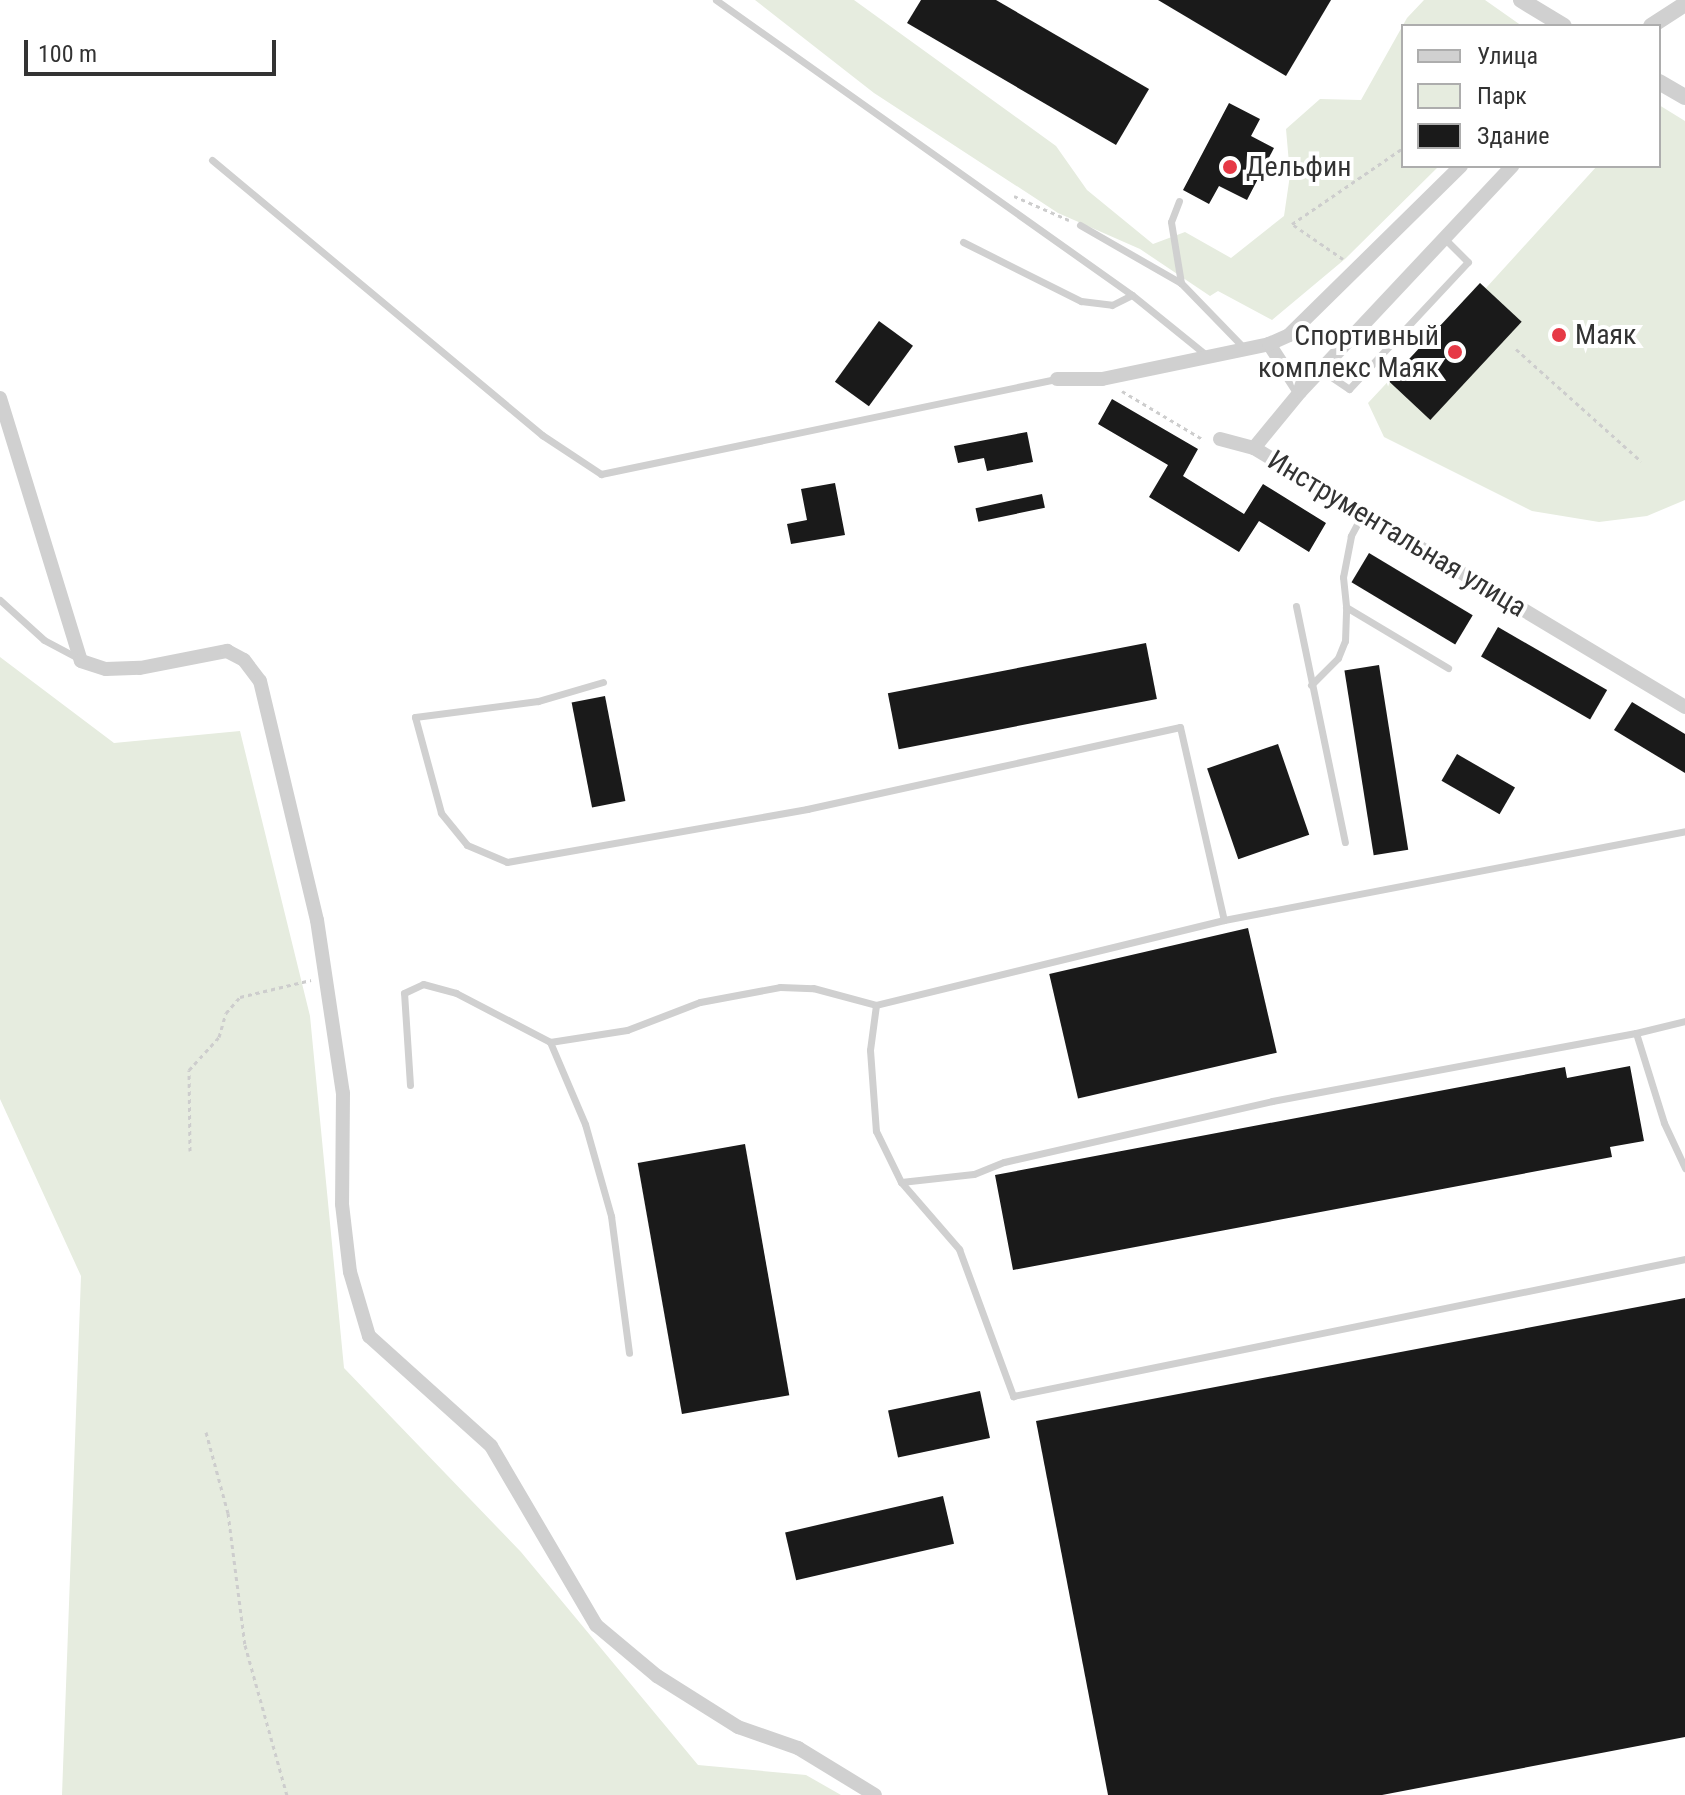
<!DOCTYPE html>
<meta charset="utf-8">
<style>
body{margin:0}
#map{position:relative;width:1685px;height:1795px;overflow:hidden;background:#fff;font-family:"Roboto Condensed",sans-serif}
div>[style]{position:absolute}
.green>*{inset:0;background:#e6ecdf}
.building>*{inset:0;background:#1a1a1a;transform-origin:0 0}
.path>*{height:3px;margin-top:-1.5px;transform-origin:0;background:repeating-linear-gradient(90deg,#cdcdcd 0 4px,transparent 0 8px)}
.service>*{height:7px;margin:-3.5px;padding:0 3.5px;transform-origin:3.5px;border-radius:3.5px;background:#d0d0d0}
.minor>*{height:14px;margin:-7px;padding:0 7px;transform-origin:7px;border-radius:7px;background:#d0d0d0}
.tertiary>*{height:16px;margin:-8px;padding:0 8px;transform-origin:8px;border-radius:8px;background:#d0d0d0}
.dots>*{width:22px;height:22px;translate:-50% -50%;box-sizing:border-box;border:4px solid #fff;border-radius:50%}
span{translate:-50% -50%;white-space:nowrap;text-align:center;line-height:1.15;-webkit-text-stroke:8px #fff;paint-order:stroke}
.poi-label{font-size:28px;color:#333}
.left{translate:0 -50%;text-align:left}
.right{translate:-100% -50%;text-align:right}
.street-label{font-size:28px;color:#333}
.legend{position:absolute;left:1401px;top:24px;width:260px;height:144px;box-sizing:border-box;background:#fff;border:2px solid #adadad;margin:0;padding:10px 14px;list-style:none;font-size:24px;color:#333}
.legend li{display:flex;align-items:center;gap:16px;height:40px}
.legend b{width:40px;border:2px solid #adadad}
.scale{position:absolute;left:24px;top:40px;width:252px;height:36px;box-sizing:border-box;border:4px solid #333;border-top:0;padding-left:10px;font-size:24px;line-height:28px;white-space:nowrap;color:#333;-webkit-text-stroke:6px #fff;paint-order:stroke}
</style>
<div id="map">
<div class="green">
<i style="clip-path:polygon(755px 0,854px 0,1056px 146px,1087px 190px,1153px 244px,1185px 232px,1231px 258px,1284px 216px,1290px 175px,1286px 129px,1320px 99px,1361px 100px,1407px 18px,1424px 0,1485px 0,1522px 26px,1403px 26px,1403px 166px,1439px 166px,1345px 259px,1272px 320px,1218px 291px,1210px 296px,1140px 249px,1058px 213px,874px 93px)"></i>
<i style="clip-path:polygon(1659px 105px,1685px 121px,1685px 500px,1647px 516px,1599px 522px,1532px 511px,1384px 437px,1368px 403px,1480px 283px,1486px 288px,1597px 166px,1659px 166px)"></i>
<i style="clip-path:polygon(0 657px,114px 743px,240px 731px,310px 1016px,344px 1368px,521px 1552px,698px 1765px,806px 1775px,841px 1795px,62px 1795px,81px 1276px,0 1099px)"></i>
</div>
<div class="building">
<i style="clip-path:polygon(921px 0,996px 0,1149px 89px,1116px 145px,907px 23px)"></i>
<i style="clip-path:polygon(1158px 0,1331px 0,1286px 76px)"></i>
<i style="clip-path:polygon(1229px 103px,1260px 119px,1251px 136px,1274px 148px,1247px 200px,1219px 186px,1209px 204px,1183px 190px)"></i>
<i style="left:1480px;top:283px;width:57px;height:134px;rotate:43deg"></i>
<i style="left:879px;top:321px;width:42px;height:75px;rotate:36deg"></i>
<i style="clip-path:polygon(1112px 399px,1198px 449px,1183px 476px,1244px 514px,1263px 484px,1326px 523px,1309px 552px,1259px 521px,1239px 552px,1149px 497px,1168px 465px,1098px 424px)"></i>
<i style="clip-path:polygon(1027px 432px,1033px 462px,987px 471px,984px 458px,958px 463px,954px 446px)"></i>
<i style="clip-path:polygon(835px 483px,845px 535px,791px 544px,787px 524px,807px 520px,801px 489px)"></i>
<i style="left:1042px;top:494px;width:14px;height:68px;rotate:78deg"></i>
<i style="left:1369px;top:553px;width:121px;height:34px;rotate:31deg"></i>
<i style="left:1498px;top:627px;width:126px;height:34px;rotate:30deg"></i>
<i style="left:1146px;top:643px;width:57px;height:263px;rotate:79deg"></i>
<i style="left:1379px;top:665px;width:187px;height:35px;rotate:81deg"></i>
<i style="left:605px;top:696px;width:107px;height:34px;rotate:79deg"></i>
<i style="clip-path:polygon(1632px 702px,1685px 734px,1685px 773px,1614px 730px)"></i>
<i style="left:1278px;top:744px;width:96px;height:75px;rotate:71deg"></i>
<i style="left:1457px;top:754px;width:67px;height:31px;rotate:30deg"></i>
<i style="left:1248px;top:928px;width:128px;height:204px;rotate:77deg"></i>
<i style="clip-path:polygon(1630px 1066px,1644px 1141px,1610px 1147px,1612px 1157px,1013px 1270px,995px 1175px,1565px 1067px,1567px 1078px)"></i>
<i style="left:745px;top:1144px;width:255px;height:109px;rotate:80deg"></i>
<i style="clip-path:polygon(1685px 1298px,1685px 1737px,1382px 1795px,1108px 1795px,1036px 1421px)"></i>
<i style="left:980px;top:1391px;width:48px;height:94px;rotate:78deg"></i>
<i style="left:943px;top:1496px;width:49px;height:162px;rotate:77deg"></i>
</div>
<div class="path">
<i style="left:1014px;top:196px;width:60px;rotate:23.6deg"></i>
<i style="left:1343px;top:259px;width:62px;rotate:-145.5deg"></i>
<i style="left:1292px;top:224px;width:135px;rotate:-34.4deg"></i>
<i style="left:1516px;top:349px;width:168px;rotate:41.9deg"></i>
<i style="left:1122px;top:391px;width:96px;rotate:30.9deg"></i>
<i style="left:190px;top:1151px;width:81px;rotate:-90.7deg"></i>
<i style="left:189px;top:1070px;width:45px;rotate:-47.7deg"></i>
<i style="left:219px;top:1037px;width:25px;rotate:-74deg"></i>
<i style="left:226px;top:1013px;width:21px;rotate:-49deg"></i>
<i style="left:240px;top:997px;width:73px;rotate:-13.5deg"></i>
<i style="left:206px;top:1432px;width:84px;rotate:74.8deg"></i>
<i style="left:228px;top:1513px;width:133px;rotate:82.7deg"></i>
<i style="left:245px;top:1645px;width:156px;rotate:74.4deg"></i>
</div>
<div class="service">
<i style="left:716px;top:0;width:510px;rotate:35.34deg"></i>
<i style="left:1132px;top:295px;width:95px;rotate:39deg"></i>
<i style="left:212px;top:160px;width:430px;rotate:39.8deg"></i>
<i style="left:542px;top:435px;width:71px;rotate:33.5deg"></i>
<i style="left:601px;top:474px;width:466px;rotate:-11.8deg"></i>
<i style="left:1179px;top:201px;width:22px;rotate:111deg"></i>
<i style="left:1171px;top:222px;width:62px;rotate:80.7deg"></i>
<i style="left:1181px;top:283px;width:89px;rotate:45.9deg"></i>
<i style="left:1080px;top:225px;width:116px;rotate:29.9deg"></i>
<i style="left:963px;top:242px;width:132px;rotate:26.6deg"></i>
<i style="left:1081px;top:301px;width:31px;rotate:7deg"></i>
<i style="left:1112px;top:305px;width:22px;rotate:-27deg"></i>
<i style="left:1321px;top:370px;width:34px;rotate:34deg"></i>
<i style="left:1349px;top:389px;width:174px;rotate:-46.9deg"></i>
<i style="left:1468px;top:262px;width:34px;rotate:-135deg"></i>
<i style="left:1363px;top:513px;width:26px;rotate:118deg"></i>
<i style="left:1351px;top:536px;width:42px;rotate:101deg"></i>
<i style="left:1343px;top:577px;width:30px;rotate:84deg"></i>
<i style="left:1346px;top:607px;width:119px;rotate:30.9deg"></i>
<i style="left:0;top:600px;width:59px;rotate:42.3deg"></i>
<i style="left:44px;top:640px;width:40px;rotate:28deg"></i>
<i style="left:1296px;top:606px;width:241px;rotate:78.3deg"></i>
<i style="left:603px;top:682px;width:68px;rotate:163.7deg"></i>
<i style="left:538px;top:701px;width:124px;rotate:172.6deg"></i>
<i style="left:415px;top:717px;width:99px;rotate:74.8deg"></i>
<i style="left:441px;top:813px;width:41px;rotate:50.9deg"></i>
<i style="left:467px;top:845px;width:43px;rotate:23deg"></i>
<i style="left:507px;top:862px;width:305px;rotate:-10deg"></i>
<i style="left:807px;top:809px;width:382px;rotate:-12.4deg"></i>
<i style="left:1180px;top:727px;width:198px;rotate:77.2deg"></i>
<i style="left:1224px;top:920px;width:470px;rotate:-10.9deg"></i>
<i style="left:1311px;top:685px;width:38px;rotate:-45deg"></i>
<i style="left:1338px;top:658px;width:18px;rotate:-68deg"></i>
<i style="left:1345px;top:641px;width:34px;rotate:-88deg"></i>
<i style="left:1224px;top:920px;width:358px;rotate:166.3deg"></i>
<i style="left:876px;top:1005px;width:45px;rotate:97.6deg"></i>
<i style="left:870px;top:1050px;width:81px;rotate:85.8deg"></i>
<i style="left:876px;top:1131px;width:57px;rotate:63.9deg"></i>
<i style="left:901px;top:1182px;width:89px;rotate:49.1deg"></i>
<i style="left:959px;top:1249px;width:157px;rotate:69.8deg"></i>
<i style="left:1013px;top:1396px;width:686px;rotate:-11.52deg"></i>
<i style="left:1636px;top:1033px;width:50px;rotate:-13.8deg"></i>
<i style="left:550px;top:1042px;width:89px;rotate:66.9deg"></i>
<i style="left:585px;top:1124px;width:96px;rotate:74.2deg"></i>
<i style="left:611px;top:1216px;width:138px;rotate:82.5deg"></i>
<i style="left:410px;top:1085px;width:92px;rotate:-93.7deg"></i>
<i style="left:404px;top:993px;width:21px;rotate:-25deg"></i>
<i style="left:423px;top:984px;width:34px;rotate:15deg"></i>
<i style="left:456px;top:993px;width:106px;rotate:27.5deg"></i>
<i style="left:550px;top:1042px;width:78px;rotate:-8.9deg"></i>
<i style="left:627px;top:1030px;width:78px;rotate:-21deg"></i>
<i style="left:700px;top:1002px;width:81px;rotate:-10.6deg"></i>
<i style="left:780px;top:987px;width:33px;rotate:2deg"></i>
<i style="left:813px;top:988px;width:65px;rotate:15.1deg"></i>
<i style="left:901px;top:1182px;width:73px;rotate:-6.3deg"></i>
<i style="left:974px;top:1174px;width:32px;rotate:-22deg"></i>
<i style="left:1004px;top:1162px;width:275px;rotate:-12.8deg"></i>
<i style="left:1272px;top:1101px;width:370px;rotate:-10.6deg"></i>
<i style="left:1636px;top:1033px;width:94px;rotate:72.7deg"></i>
<i style="left:1664px;top:1123px;width:50px;rotate:65deg"></i>
</div>
<div class="minor">
<i style="left:1269px;top:344px;width:57px;rotate:57.1deg"></i>
<i style="left:1057px;top:379px;width:45px"></i>
<i style="left:1102px;top:379px;width:171px;rotate:-11.8deg"></i>
<i style="left:1269px;top:344px;width:22px;rotate:-24deg"></i>
<i style="left:1289px;top:335px;width:241px;rotate:-44.5deg"></i>
<i style="left:0;top:398px;width:275px;rotate:72.9deg"></i>
<i style="left:81px;top:661px;width:26px;rotate:18deg"></i>
<i style="left:106px;top:669px;width:34px;rotate:-2deg"></i>
<i style="left:140px;top:668px;width:89px;rotate:-11.1deg"></i>
<i style="left:227px;top:651px;width:19px;rotate:28deg"></i>
<i style="left:244px;top:660px;width:26px;rotate:53deg"></i>
<i style="left:260px;top:681px;width:246px;rotate:76.6deg"></i>
<i style="left:317px;top:920px;width:175px;rotate:81.5deg"></i>
<i style="left:343px;top:1093px;width:111px;rotate:90.5deg"></i>
<i style="left:342px;top:1204px;width:68px;rotate:83.3deg"></i>
<i style="left:350px;top:1272px;width:67px;rotate:73.5deg"></i>
<i style="left:369px;top:1336px;width:164px;rotate:42deg"></i>
<i style="left:491px;top:1446px;width:208px;rotate:59.6deg"></i>
<i style="left:596px;top:1625px;width:80px;rotate:39.9deg"></i>
<i style="left:657px;top:1676px;width:96px;rotate:32.2deg"></i>
<i style="left:738px;top:1727px;width:64px;rotate:19.3deg"></i>
<i style="left:798px;top:1748px;width:90px;rotate:31.4deg"></i>
<i style="left:1220px;top:439px;width:35px;rotate:15deg"></i>
<i style="left:1254px;top:448px;width:503px;rotate:31deg"></i>
<i style="left:1254px;top:448px;width:72px;rotate:-50.6deg"></i>
<i style="left:1300px;top:392px;width:310px;rotate:-46.8deg"></i>
</div>
<div class="tertiary">
<i style="left:1521px;top:0;width:50px;rotate:31.2deg"></i>
<i style="left:1651px;top:26px;width:40px;rotate:-32.9deg"></i>
<i style="left:1659px;top:82px;width:30px;rotate:30deg"></i>
</div>
<div class="dots">
<i style="left:1230px;top:167px;background:#e63946"></i>
<i style="left:1559px;top:335px;background:#e63946"></i>
<i style="left:1455px;top:352px;background:#e63946"></i>
</div>
<div class="poi-label">
<span class="left" style="left:1246px;top:167px">Дельфин</span>
<span class="left" style="left:1575px;top:335px">Маяк</span>
<span class="right" style="left:1439px;top:352px">Спортивный<br>комплекс Маяк</span>
</div>
<div class="street-label">
<span style="left:1397px;top:534px;rotate:31deg">Инструментальная улица</span>
</div>
<ul class="legend">
<li><b style="height:10px;background:#d0d0d0"></b>Улица</li>
<li><b style="height:22px;background:#e6ecdf"></b>Парк</li>
<li><b style="height:22px;background:#1a1a1a"></b>Здание</li>
</ul>
<div class="scale">100 m</div>
</div>
